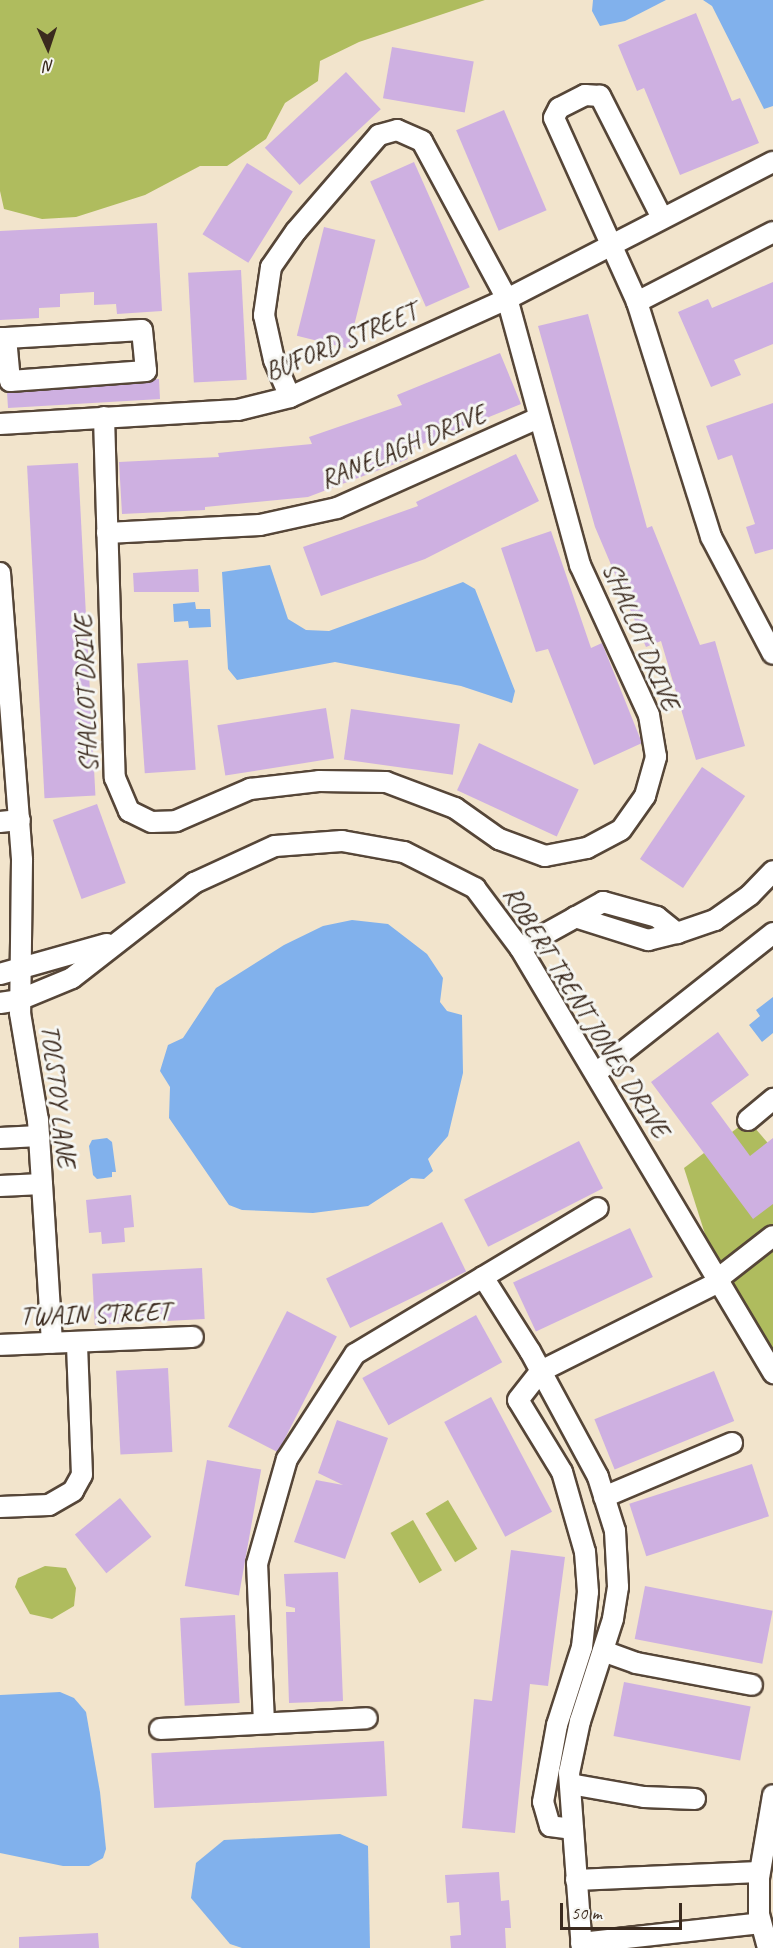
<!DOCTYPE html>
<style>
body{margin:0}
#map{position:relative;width:773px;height:1948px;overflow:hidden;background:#f2e4cc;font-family:Caveat,sans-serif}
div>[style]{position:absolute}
.green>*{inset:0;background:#afbc5e;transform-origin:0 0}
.water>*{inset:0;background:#81b1ec}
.building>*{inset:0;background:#ceb0e1;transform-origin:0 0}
.roads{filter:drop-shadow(2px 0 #564638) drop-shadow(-2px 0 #564638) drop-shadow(0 2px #564638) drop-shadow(0 -2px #564638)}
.minor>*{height:20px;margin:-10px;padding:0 10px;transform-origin:10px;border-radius:10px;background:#fff}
span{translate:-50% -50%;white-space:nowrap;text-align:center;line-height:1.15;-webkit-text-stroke:6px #f6f6f2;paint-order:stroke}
.street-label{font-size:26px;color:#3b2a1e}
.north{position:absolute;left:18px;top:18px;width:60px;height:60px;-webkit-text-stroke:4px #f6f6f2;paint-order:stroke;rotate:177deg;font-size:16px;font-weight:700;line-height:24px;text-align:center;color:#3b2a1e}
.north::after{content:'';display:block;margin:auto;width:21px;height:27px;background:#3b2a1e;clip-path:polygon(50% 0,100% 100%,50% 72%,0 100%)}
.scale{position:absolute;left:560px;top:1903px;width:122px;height:27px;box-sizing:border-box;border:3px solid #3b2a1e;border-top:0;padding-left:8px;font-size:18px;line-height:21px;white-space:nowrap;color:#3b2a1e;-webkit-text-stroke:4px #f6f6f2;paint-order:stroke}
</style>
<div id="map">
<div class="green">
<i style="clip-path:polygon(0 0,485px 0,359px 42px,320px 61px,318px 81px,285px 103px,266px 139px,227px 166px,200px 166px,145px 195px,76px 217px,42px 219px,4px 209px,0 191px)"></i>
<i style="clip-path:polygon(748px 1120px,773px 1149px,773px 1373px,719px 1278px,684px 1168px)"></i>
<i style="left:448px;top:1500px;width:57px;height:26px;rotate:59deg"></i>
<i style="left:413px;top:1520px;width:58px;height:26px;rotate:60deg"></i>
<i style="clip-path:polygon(45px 1566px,66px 1568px,76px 1588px,74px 1606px,52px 1619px,30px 1614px,15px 1587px,18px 1578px)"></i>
</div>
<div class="water">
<i style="clip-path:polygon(593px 0,666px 0,625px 21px,600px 26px,592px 11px)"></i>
<i style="clip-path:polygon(703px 0,773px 0,773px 106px,764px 109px,712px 6px)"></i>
<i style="clip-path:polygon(270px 565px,288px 619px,306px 630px,329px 631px,463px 582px,475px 589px,515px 691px,512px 703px,461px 686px,335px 662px,237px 680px,228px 669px,222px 572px)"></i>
<i style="clip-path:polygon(195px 602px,196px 609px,210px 609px,211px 627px,189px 628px,188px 621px,174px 622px,173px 604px)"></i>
<i style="clip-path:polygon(352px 920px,388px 924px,427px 954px,443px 978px,440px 1002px,447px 1011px,462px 1015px,463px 1073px,448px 1136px,428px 1159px,433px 1171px,424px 1179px,411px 1178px,368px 1206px,313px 1213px,242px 1210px,229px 1205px,169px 1118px,170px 1087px,160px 1071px,168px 1045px,183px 1038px,216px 988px,284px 945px,323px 926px)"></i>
<i style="clip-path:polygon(773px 997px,773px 1033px,762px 1042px,749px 1025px,760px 1016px,756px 1010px)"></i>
<i style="clip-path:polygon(107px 1138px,112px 1142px,116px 1172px,112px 1172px,112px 1177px,97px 1179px,93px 1175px,89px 1146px,92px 1140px)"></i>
<i style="clip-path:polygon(60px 1692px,74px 1698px,86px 1712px,100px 1792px,106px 1849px,103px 1858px,89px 1866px,63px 1866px,0 1853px,0 1695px)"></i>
<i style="clip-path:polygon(340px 1834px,368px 1846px,370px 1948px,242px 1948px,230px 1944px,191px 1898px,196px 1863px,224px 1840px)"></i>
</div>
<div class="building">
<i style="clip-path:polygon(696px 13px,732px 101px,740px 98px,759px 143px,680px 175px,644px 88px,637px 91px,618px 45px)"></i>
<i style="left:392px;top:47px;width:83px;height:52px;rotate:10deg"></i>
<i style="left:346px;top:72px;width:51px;height:111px;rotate:47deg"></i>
<i style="left:504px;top:110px;width:109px;height:52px;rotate:67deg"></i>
<i style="left:414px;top:162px;width:137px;height:48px;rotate:66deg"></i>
<i style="left:247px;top:163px;width:54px;height:84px;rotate:32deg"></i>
<i style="clip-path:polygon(157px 223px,162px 311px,117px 314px,116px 304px,94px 305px,94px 292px,60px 294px,60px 307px,39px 308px,39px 318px,0 320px,0 231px)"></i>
<i style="left:324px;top:227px;width:53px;height:112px;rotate:14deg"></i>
<i style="left:241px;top:270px;width:110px;height:53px;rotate:87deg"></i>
<i style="clip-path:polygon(773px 282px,773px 344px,734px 360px,741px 375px,711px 387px,678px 312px,708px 299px,712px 308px)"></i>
<i style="clip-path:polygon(588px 314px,647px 528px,652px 526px,700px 645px,715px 641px,745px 746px,696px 760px,661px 641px,646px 647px,595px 527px,538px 326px)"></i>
<i style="clip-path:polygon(500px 353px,521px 404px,405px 451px,408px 459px,308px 497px,205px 507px,205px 510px,122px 514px,119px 462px,219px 457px,218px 453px,312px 444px,309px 437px,402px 405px,397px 395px)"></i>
<i style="clip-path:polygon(159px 379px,160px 399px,8px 408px,7px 392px)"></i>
<i style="clip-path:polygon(773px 403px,773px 549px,755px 554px,746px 527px,755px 524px,732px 455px,718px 460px,706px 426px)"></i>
<i style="clip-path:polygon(516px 454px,539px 501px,425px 559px,321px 596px,303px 547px,418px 506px,416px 502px)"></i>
<i style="left:78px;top:463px;width:333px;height:51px;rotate:87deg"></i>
<i style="clip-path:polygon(551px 531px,591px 648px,602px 643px,642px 743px,594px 765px,548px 649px,536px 652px,501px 548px)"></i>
<i style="clip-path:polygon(198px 569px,199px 592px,134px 592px,133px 573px)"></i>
<i style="left:188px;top:660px;width:110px;height:51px;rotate:86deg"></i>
<i style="left:326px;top:708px;width:51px;height:110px;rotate:81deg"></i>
<i style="left:351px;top:709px;width:110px;height:51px;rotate:8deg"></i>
<i style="left:479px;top:743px;width:110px;height:52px;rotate:25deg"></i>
<i style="left:702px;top:767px;width:52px;height:111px;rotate:34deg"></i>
<i style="left:97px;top:804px;width:84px;height:47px;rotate:70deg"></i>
<i style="clip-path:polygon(718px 1032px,749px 1075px,711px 1103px,750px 1156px,773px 1138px,773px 1204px,753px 1219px,651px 1082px)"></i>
<i style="left:579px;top:1141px;width:53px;height:129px;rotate:63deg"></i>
<i style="clip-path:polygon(131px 1195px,134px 1227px,124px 1228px,125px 1242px,102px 1244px,101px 1232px,89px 1233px,86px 1200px)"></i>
<i style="left:442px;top:1222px;width:55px;height:129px;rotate:64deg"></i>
<i style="left:630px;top:1228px;width:54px;height:129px;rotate:65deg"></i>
<i style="left:202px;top:1268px;width:51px;height:110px;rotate:87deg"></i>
<i style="left:287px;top:1311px;width:56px;height:130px;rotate:27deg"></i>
<i style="left:476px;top:1315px;width:54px;height:130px;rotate:61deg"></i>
<i style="left:168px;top:1368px;width:84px;height:52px;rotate:87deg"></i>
<i style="left:714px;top:1371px;width:54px;height:129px;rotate:68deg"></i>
<i style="left:491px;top:1397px;width:130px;height:53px;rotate:62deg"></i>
<i style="clip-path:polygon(337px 1420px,388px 1438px,345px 1559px,294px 1542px,316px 1480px,343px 1485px,318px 1473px)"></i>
<i style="left:207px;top:1460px;width:55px;height:128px;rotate:10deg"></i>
<i style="left:752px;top:1464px;width:55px;height:129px;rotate:72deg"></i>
<i style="left:120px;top:1498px;width:50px;height:58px;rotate:51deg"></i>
<i style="clip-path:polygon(511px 1550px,565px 1557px,548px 1686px,530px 1684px,515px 1833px,462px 1828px,474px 1699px,492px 1701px)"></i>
<i style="clip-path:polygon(338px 1572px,343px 1701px,289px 1703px,286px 1612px,295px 1612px,295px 1608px,286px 1606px,284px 1574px)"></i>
<i style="left:645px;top:1586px;width:130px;height:54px;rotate:11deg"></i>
<i style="left:235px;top:1615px;width:88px;height:55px;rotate:87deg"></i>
<i style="left:624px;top:1682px;width:129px;height:55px;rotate:11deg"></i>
<i style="left:384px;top:1741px;width:55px;height:233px;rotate:87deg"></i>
<i style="clip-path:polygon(499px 1872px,501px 1901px,509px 1900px,511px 1928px,505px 1928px,506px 1948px,451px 1948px,450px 1936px,461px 1935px,459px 1902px,447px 1903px,445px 1875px)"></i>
<i style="clip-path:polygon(98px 1933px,99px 1948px,19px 1948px,19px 1937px)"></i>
</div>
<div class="roads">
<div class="minor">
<i style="left:661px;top:216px;width:135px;rotate:-116.9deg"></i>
<i style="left:600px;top:96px;width:15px;rotate:-176deg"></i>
<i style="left:585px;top:95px;width:29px;rotate:153deg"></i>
<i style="left:559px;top:108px;width:11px;rotate:117deg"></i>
<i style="left:554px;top:118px;width:202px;rotate:65.7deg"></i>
<i style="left:637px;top:302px;width:246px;rotate:72.5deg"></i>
<i style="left:711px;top:537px;width:132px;rotate:62.1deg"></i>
<i style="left:637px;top:302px;width:153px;rotate:-27.2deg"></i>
<i style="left:0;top:338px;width:6px"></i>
<i style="left:6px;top:338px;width:136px;rotate:-3.4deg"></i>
<i style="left:142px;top:330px;width:41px;rotate:84.4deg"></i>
<i style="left:146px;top:371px;width:136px;rotate:175.8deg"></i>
<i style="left:10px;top:381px;width:43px;rotate:-95.3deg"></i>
<i style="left:104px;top:417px;width:361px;rotate:88.3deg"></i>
<i style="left:115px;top:778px;width:36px;rotate:67deg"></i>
<i style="left:129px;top:811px;width:25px;rotate:26deg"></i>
<i style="left:152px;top:822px;width:24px;rotate:-2deg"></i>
<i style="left:176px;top:821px;width:81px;rotate:-23.4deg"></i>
<i style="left:250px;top:789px;width:69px;rotate:-6.6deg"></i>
<i style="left:319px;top:781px;width:67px;rotate:0.9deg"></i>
<i style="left:386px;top:782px;width:74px;rotate:20.6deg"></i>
<i style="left:455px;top:808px;width:54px;rotate:35.2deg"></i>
<i style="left:499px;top:839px;width:49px;rotate:20.3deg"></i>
<i style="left:545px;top:856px;width:43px;rotate:-10.8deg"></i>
<i style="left:587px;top:848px;width:38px;rotate:-28deg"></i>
<i style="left:621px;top:830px;width:42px;rotate:-54.8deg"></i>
<i style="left:645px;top:796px;width:41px;rotate:-74.2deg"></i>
<i style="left:656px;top:757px;width:43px;rotate:-99.5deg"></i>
<i style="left:649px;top:715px;width:165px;rotate:-114.7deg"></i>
<i style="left:580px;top:565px;width:276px;rotate:-105.3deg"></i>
<i style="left:507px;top:299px;width:179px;rotate:-118.3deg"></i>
<i style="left:422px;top:141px;width:27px;rotate:-156deg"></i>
<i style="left:397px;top:130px;width:19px;rotate:164deg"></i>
<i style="left:379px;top:135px;width:127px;rotate:130.8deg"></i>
<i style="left:296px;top:231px;width:44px;rotate:124.8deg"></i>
<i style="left:271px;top:267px;width:49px;rotate:98.3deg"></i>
<i style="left:264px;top:315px;width:46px;rotate:77.5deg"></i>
<i style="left:274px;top:360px;width:40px;rotate:66.6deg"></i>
<i style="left:0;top:424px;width:238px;rotate:-3.4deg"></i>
<i style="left:238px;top:410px;width:54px;rotate:-14deg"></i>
<i style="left:290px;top:397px;width:238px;rotate:-24.3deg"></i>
<i style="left:507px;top:299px;width:299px;rotate:-27.3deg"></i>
<i style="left:107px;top:533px;width:153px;rotate:-3deg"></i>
<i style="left:260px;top:525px;width:79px;rotate:-12.4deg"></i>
<i style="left:337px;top:508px;width:220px;rotate:-24.1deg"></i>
<i style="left:0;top:573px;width:288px;rotate:85.6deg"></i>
<i style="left:22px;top:860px;width:153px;rotate:90.7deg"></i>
<i style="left:20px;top:1013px;width:109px;rotate:80.5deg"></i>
<i style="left:38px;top:1120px;width:223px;rotate:86.4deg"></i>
<i style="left:0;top:822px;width:20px;rotate:-6deg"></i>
<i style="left:575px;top:917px;width:77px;rotate:17.5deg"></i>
<i style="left:648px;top:940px;width:30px;rotate:-14deg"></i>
<i style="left:677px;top:933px;width:40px;rotate:-18.9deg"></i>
<i style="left:715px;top:920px;width:43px;rotate:-35.5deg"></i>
<i style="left:750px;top:895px;width:33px;rotate:-46deg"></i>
<i style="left:520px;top:948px;width:95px;rotate:-29deg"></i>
<i style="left:603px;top:902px;width:56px;rotate:15.5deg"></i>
<i style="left:657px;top:917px;width:26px;rotate:39deg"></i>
<i style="left:0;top:974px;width:111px;rotate:-15.7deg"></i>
<i style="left:0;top:1003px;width:19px;rotate:-9deg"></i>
<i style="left:19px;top:1000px;width:57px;rotate:-22.5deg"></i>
<i style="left:72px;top:978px;width:155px;rotate:-37.9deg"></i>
<i style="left:194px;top:883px;width:89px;rotate:-24.6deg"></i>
<i style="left:275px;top:846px;width:67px;rotate:-4.3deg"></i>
<i style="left:342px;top:841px;width:63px;rotate:10.1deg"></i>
<i style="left:404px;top:852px;width:80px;rotate:26.9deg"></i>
<i style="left:475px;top:888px;width:75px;rotate:53.1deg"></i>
<i style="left:520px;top:948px;width:495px;rotate:59.2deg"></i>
<i style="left:596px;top:1073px;width:226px;rotate:-38.3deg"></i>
<i style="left:748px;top:1120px;width:33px;rotate:-40deg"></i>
<i style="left:0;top:1138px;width:39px;rotate:-3deg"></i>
<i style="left:0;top:1186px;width:42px;rotate:-2.7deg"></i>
<i style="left:483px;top:1277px;width:88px;rotate:57.6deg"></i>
<i style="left:530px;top:1351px;width:143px;rotate:61.6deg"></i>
<i style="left:598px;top:1477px;width:57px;rotate:72.5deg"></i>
<i style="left:615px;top:1531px;width:56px;rotate:86.9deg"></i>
<i style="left:618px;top:1587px;width:32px;rotate:99deg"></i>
<i style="left:613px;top:1619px;width:107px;rotate:107.9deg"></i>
<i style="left:580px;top:1721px;width:53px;rotate:101.9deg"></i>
<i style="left:569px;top:1773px;width:175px;rotate:85.8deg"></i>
<i style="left:719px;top:1278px;width:68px;rotate:-37.9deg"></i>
<i style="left:0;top:1345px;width:193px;rotate:-2.4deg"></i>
<i style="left:604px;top:1497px;width:139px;rotate:-22.9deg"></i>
<i style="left:0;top:1507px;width:49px;rotate:-2.3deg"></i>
<i style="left:49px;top:1505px;width:28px;rotate:-30deg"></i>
<i style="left:73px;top:1491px;width:18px;rotate:-61deg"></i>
<i style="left:82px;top:1475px;width:133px;rotate:-92.2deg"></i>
<i style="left:603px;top:1651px;width:35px;rotate:20deg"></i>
<i style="left:636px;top:1663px;width:118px;rotate:10.7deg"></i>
<i style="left:264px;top:1723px;width:159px;rotate:-92.5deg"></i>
<i style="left:257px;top:1564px;width:109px;rotate:-74.1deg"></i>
<i style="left:287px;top:1459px;width:125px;rotate:-57.1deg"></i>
<i style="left:355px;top:1354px;width:283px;rotate:-31deg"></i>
<i style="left:160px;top:1729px;width:207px;rotate:-3deg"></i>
<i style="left:570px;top:1784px;width:75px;rotate:10deg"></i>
<i style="left:644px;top:1797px;width:51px;rotate:2.2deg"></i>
<i style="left:573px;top:1829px;width:23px;rotate:-173deg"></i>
<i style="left:550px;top:1826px;width:25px;rotate:-106deg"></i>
<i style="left:543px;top:1802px;width:78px;rotate:-79.7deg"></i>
<i style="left:557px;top:1725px;width:82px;rotate:-72.2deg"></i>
<i style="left:582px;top:1647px;width:55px;rotate:-83.8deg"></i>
<i style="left:588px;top:1592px;width:40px;rotate:-94.3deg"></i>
<i style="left:585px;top:1552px;width:83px;rotate:-106deg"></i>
<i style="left:562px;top:1472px;width:84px;rotate:-121.4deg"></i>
<i style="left:518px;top:1400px;width:37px;rotate:-52deg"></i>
<i style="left:541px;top:1371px;width:201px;rotate:-26.6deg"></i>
<i style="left:576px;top:1880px;width:183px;rotate:-2.5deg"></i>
<i style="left:581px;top:1943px;width:181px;rotate:-6.3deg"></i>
<i style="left:768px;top:1948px;width:35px;rotate:-105deg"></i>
<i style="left:759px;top:1914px;width:36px;rotate:-90deg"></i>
<i style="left:759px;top:1878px;width:84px;rotate:-80.4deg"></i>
</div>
</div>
<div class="street-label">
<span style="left:341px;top:342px;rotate:-23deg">BUFORD STREET</span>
<span style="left:403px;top:447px;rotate:-23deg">RANELAGH DRIVE</span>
<span style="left:641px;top:636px;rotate:67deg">SHALLOT DRIVE</span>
<span style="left:86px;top:694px;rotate:-92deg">SHALLOT DRIVE</span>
<span style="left:586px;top:1012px;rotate:58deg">ROBERT TRENT JONES DRIVE</span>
<span style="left:58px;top:1096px;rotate:83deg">TOLSTOY LANE</span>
<span style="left:95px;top:1314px;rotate:-2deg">TWAIN STREET</span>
</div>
<div class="north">N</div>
<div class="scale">50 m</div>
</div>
